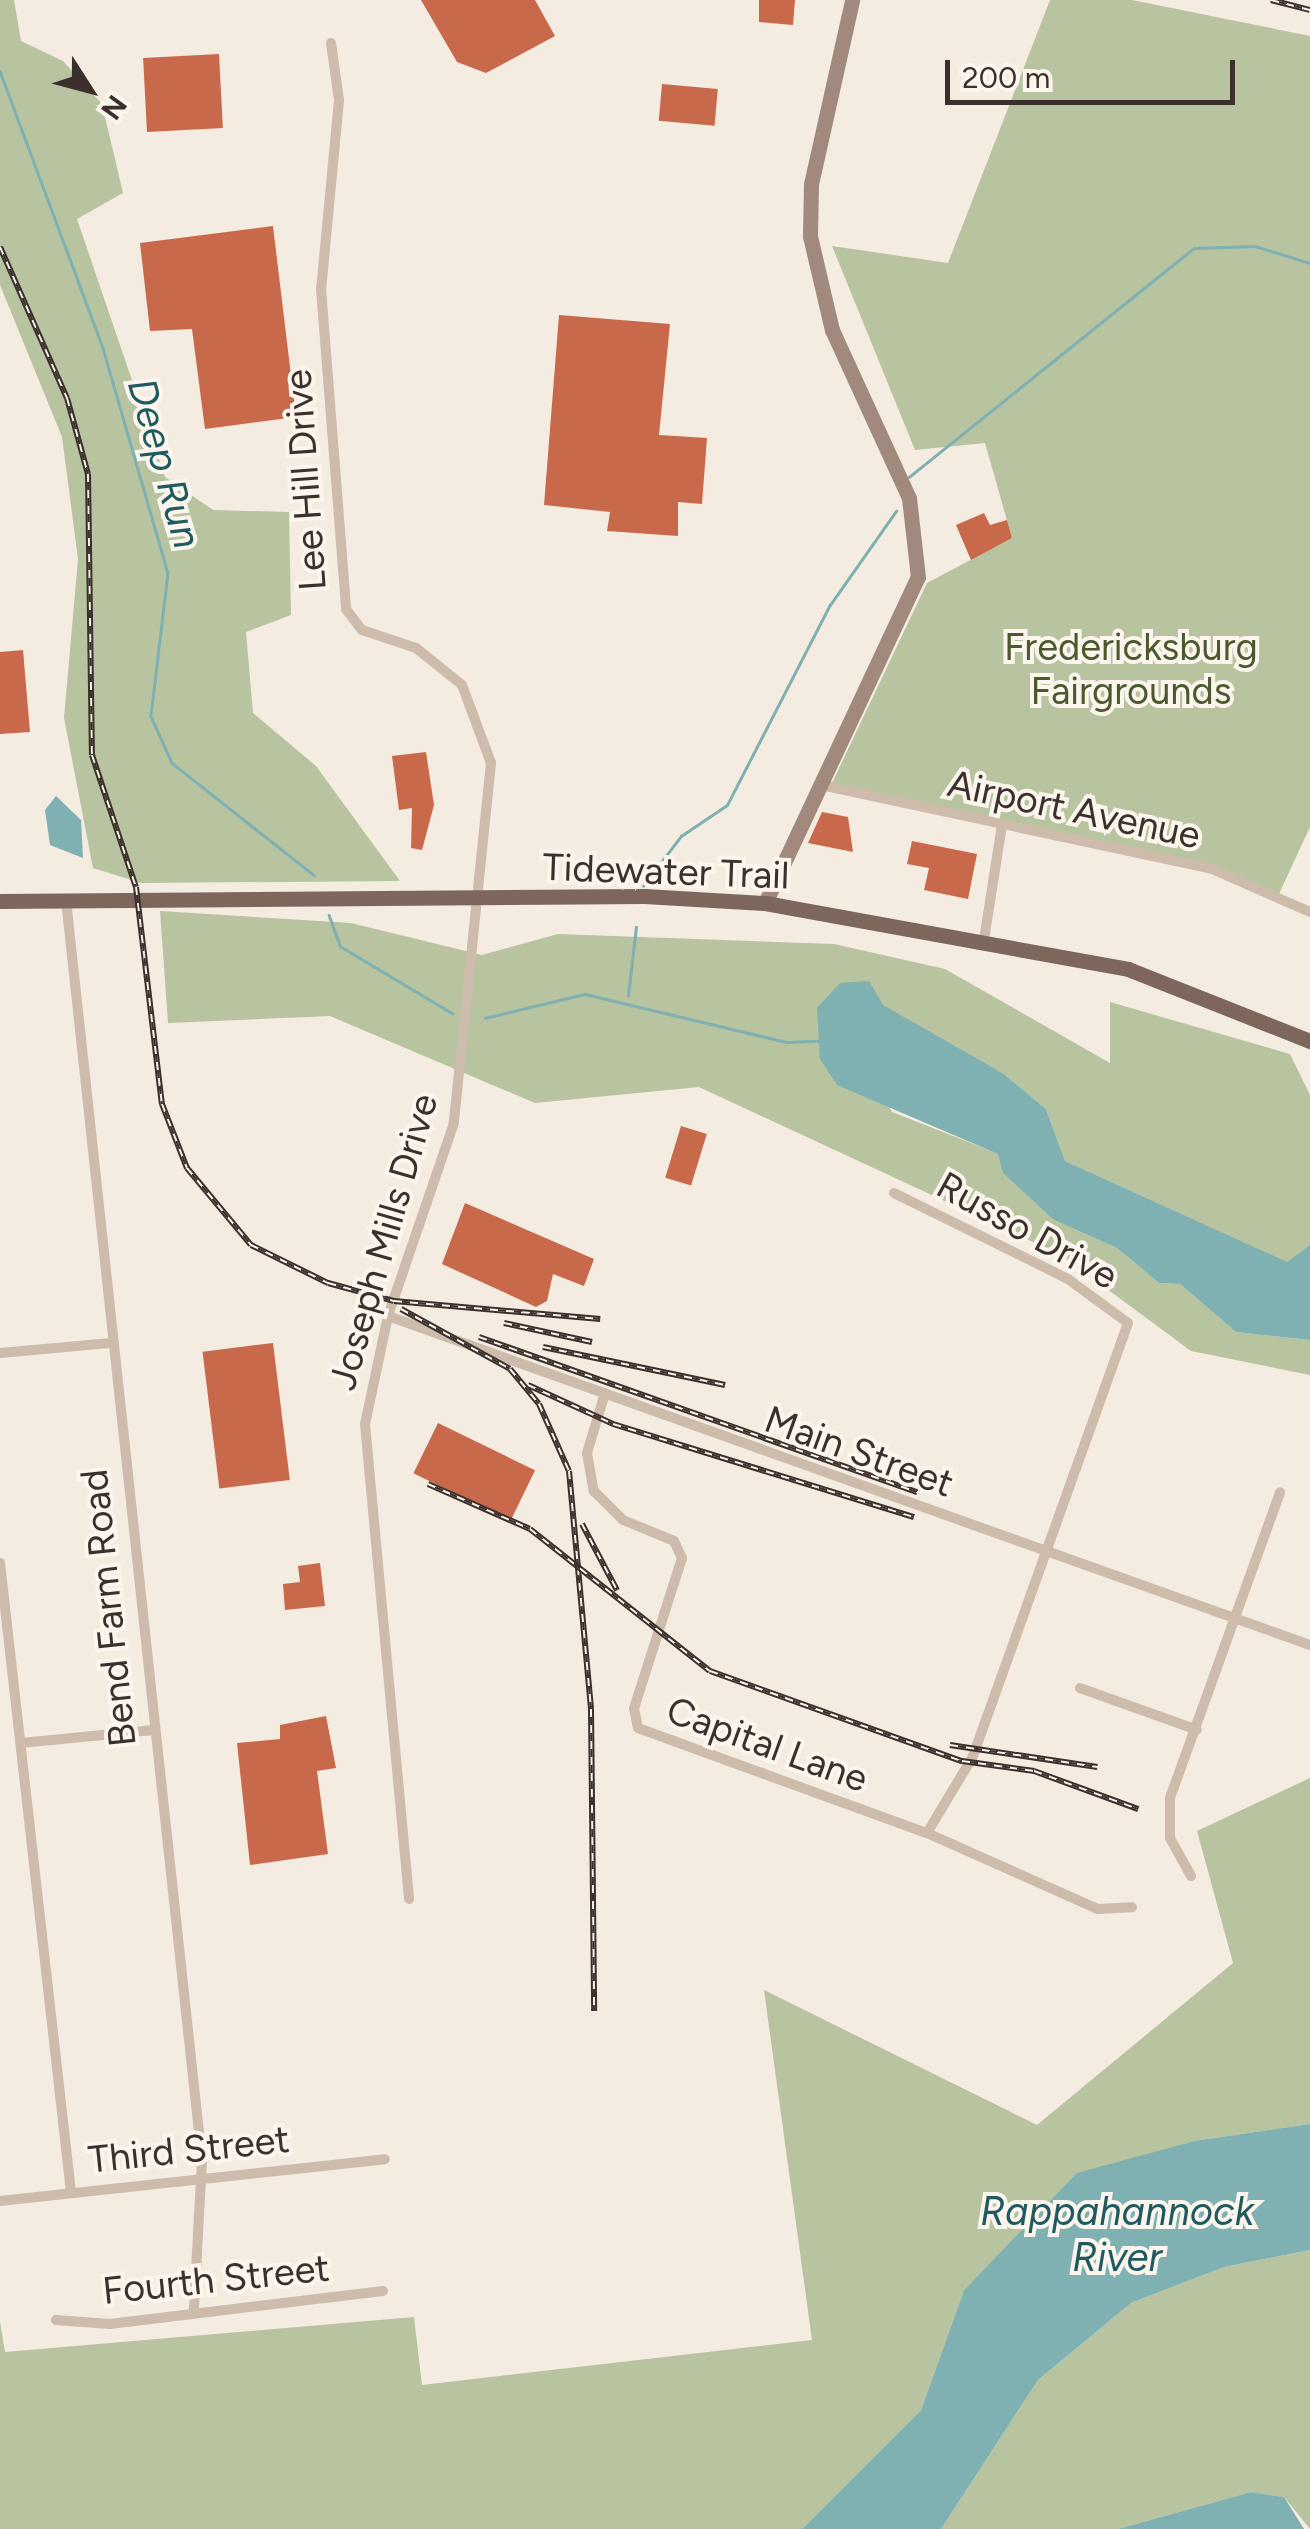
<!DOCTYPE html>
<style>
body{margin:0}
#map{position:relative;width:1310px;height:2529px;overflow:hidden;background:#f4ebe1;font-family:Figtree,sans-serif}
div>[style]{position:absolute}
.green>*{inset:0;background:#b8c4a0}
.water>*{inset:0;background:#7fb0b2}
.stream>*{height:2.5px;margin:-1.25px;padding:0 1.25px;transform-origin:1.25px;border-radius:1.25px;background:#7fb0b2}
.building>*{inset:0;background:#c8694b;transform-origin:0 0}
.street>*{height:10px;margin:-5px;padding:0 5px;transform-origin:5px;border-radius:5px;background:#cdbbac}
.secondary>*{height:15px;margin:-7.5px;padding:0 7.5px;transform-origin:7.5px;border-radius:7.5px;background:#a18a7d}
.primary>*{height:15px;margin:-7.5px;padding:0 7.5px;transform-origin:7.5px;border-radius:7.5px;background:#7d675c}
.rail>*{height:6px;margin-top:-3px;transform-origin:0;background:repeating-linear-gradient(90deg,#fbf5ee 0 8px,#3b302b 0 16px);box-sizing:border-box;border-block:2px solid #3b302b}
span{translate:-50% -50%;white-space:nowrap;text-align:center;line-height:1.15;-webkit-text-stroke:8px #fbf5ee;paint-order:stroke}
.street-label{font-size:38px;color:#3b302b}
.park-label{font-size:38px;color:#4a5a2e}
.water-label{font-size:40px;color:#1f5a5e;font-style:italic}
.north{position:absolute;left:40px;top:40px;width:100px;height:100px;-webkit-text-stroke:8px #fbf5ee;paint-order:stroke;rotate:126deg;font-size:28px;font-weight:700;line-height:40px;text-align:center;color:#3b302b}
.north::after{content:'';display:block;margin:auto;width:35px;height:45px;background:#3b302b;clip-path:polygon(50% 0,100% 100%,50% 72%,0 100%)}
.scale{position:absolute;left:945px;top:60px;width:290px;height:45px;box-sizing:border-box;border:5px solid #3b302b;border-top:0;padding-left:12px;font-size:30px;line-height:35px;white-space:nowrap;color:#3b302b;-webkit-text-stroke:8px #fbf5ee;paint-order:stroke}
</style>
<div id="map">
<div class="green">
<i style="clip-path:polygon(0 0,14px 0,21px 41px,63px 61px,102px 104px,123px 193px,77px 219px,165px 477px,213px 510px,289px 512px,291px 615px,246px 632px,253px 713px,316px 766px,400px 881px,141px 883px,93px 868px,64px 718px,78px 559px,62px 437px,0 285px)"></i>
<i style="clip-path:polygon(1050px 0,1132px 0,1310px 36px,1310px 827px,1278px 896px,1238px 878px,832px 783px,927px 583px,1012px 538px,985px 443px,915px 450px,832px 246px,948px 263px)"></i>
<i style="clip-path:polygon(160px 911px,351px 923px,482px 955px,558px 934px,834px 944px,945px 969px,1110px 1063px,1110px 1002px,1290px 1054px,1310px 1095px,1310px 1245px,1287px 1263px,1065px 1161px,1046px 1109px,1004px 1074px,840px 983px,830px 998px,892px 1112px,999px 1154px,1054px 1220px,1117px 1248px,1159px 1283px,1180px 1284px,1236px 1332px,1310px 1340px,1310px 1375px,1191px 1351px,1061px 1255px,699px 1087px,535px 1103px,330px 1016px,168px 1023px)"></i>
<i style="clip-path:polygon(1310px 1778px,1310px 2124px,1194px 2141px,1077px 2174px,964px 2290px,921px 2410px,802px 2529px,0 2529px,0 2322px,5px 2352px,414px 2317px,422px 2385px,812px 2340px,764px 1990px,1037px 2125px,1233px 1963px,1197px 1831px)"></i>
<i style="clip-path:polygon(1310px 2250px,1310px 2529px,1284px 2497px,1251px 2492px,1118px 2529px,941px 2529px,1038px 2380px,1131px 2303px,1224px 2267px)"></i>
</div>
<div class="water">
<i style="clip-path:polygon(56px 796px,81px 820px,83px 858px,50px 845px,45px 810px)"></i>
<i style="clip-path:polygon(869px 981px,883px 1005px,1004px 1074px,1046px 1109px,1065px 1161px,1287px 1262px,1310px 1245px,1310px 1340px,1236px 1332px,1180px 1284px,1159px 1283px,1117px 1248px,1054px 1220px,1003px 1173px,998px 1154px,837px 1085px,820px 1059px,817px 1008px,840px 983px)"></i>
<i style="clip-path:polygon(1310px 2124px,1310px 2250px,1224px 2267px,1131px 2303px,1038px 2380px,941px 2529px,802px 2529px,921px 2410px,964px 2290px,1077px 2173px,1194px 2141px)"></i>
<i style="clip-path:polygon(1251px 2492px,1284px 2497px,1304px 2529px,1118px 2529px)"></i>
</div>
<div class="stream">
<i style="left:0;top:71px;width:296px;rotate:69.6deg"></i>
<i style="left:103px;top:348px;width:234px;rotate:73.9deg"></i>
<i style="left:168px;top:573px;width:144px;rotate:96.8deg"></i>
<i style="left:151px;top:716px;width:51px;rotate:65.9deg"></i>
<i style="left:172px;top:763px;width:181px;rotate:38.3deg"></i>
<i style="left:909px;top:477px;width:366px;rotate:-38.8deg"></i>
<i style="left:1194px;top:248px;width:61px;rotate:-1.9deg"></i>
<i style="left:1255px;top:246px;width:58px;rotate:17.2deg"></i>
<i style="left:643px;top:886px;width:63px;rotate:-52.8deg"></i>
<i style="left:681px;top:836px;width:55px;rotate:-34deg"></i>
<i style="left:727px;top:805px;width:225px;rotate:-62.8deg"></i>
<i style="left:830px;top:605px;width:115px;rotate:-54.9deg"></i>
<i style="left:329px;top:915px;width:33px;rotate:70deg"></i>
<i style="left:340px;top:946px;width:131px;rotate:30.9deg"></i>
<i style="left:628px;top:996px;width:69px;rotate:-83.4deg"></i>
<i style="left:485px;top:1018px;width:103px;rotate:-13.5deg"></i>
<i style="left:585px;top:994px;width:207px;rotate:13.4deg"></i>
<i style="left:786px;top:1042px;width:32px;rotate:-2deg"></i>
</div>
<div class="building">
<i style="clip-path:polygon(421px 0,535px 0,555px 36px,486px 73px,457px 62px)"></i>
<i style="clip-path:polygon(759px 0,795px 0,793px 25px,759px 22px)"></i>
<i style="left:219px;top:54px;width:74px;height:76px;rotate:87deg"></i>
<i style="left:662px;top:84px;width:56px;height:37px;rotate:5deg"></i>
<i style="clip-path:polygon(273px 226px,296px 417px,205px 429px,192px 329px,150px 331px,140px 243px)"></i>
<i style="clip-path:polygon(559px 315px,670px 324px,659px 435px,707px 438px,702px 504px,678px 502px,678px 536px,607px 531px,610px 512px,544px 505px)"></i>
<i style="clip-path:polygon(984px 513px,990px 525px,1007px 520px,1012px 538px,971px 560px,956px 525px)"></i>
<i style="clip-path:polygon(23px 650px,30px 732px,0 734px,0 652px)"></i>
<i style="clip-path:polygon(426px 752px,434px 805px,422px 850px,411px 848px,412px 808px,399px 810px,392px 756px)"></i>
<i style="clip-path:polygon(822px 812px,848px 817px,853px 852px,808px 843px)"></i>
<i style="clip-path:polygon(912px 841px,977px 854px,968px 899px,924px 890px,929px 868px,907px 864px)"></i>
<i style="left:681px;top:1126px;width:27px;height:54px;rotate:17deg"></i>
<i style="clip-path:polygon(465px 1203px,594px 1259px,584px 1286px,553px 1274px,547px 1301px,536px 1307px,442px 1264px)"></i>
<i style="left:273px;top:1343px;width:138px;height:71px;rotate:83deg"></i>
<i style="left:438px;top:1423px;width:108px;height:56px;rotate:26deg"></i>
<i style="clip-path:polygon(320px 1563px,325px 1606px,285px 1610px,283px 1584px,300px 1582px,298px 1566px)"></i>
<i style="clip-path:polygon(326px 1716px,336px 1768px,317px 1771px,328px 1854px,250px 1865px,237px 1743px,280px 1739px,280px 1725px)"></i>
</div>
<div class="street">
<i style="left:331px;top:43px;width:58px;rotate:82deg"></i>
<i style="left:339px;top:100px;width:190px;rotate:95.4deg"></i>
<i style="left:321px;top:289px;width:321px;rotate:85.5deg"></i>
<i style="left:346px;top:609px;width:26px;rotate:53deg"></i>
<i style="left:362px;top:630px;width:57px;rotate:18.4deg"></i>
<i style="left:416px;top:648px;width:59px;rotate:38.8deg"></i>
<i style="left:462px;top:685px;width:83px;rotate:69.6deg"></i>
<i style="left:491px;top:763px;width:362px;rotate:95.9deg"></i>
<i style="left:454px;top:1123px;width:204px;rotate:108.9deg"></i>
<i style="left:388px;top:1316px;width:110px;rotate:102deg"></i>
<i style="left:365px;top:1424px;width:477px;rotate:84.7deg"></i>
<i style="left:821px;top:785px;width:400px;rotate:12.1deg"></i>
<i style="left:1212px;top:869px;width:107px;rotate:23.7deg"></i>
<i style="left:66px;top:900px;width:1267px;rotate:83.84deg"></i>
<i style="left:202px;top:2160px;width:150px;rotate:93.1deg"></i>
<i style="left:984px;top:940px;width:116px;rotate:-81.1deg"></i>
<i style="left:894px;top:1193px;width:194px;rotate:26.3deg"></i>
<i style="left:1068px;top:1279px;width:74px;rotate:36.3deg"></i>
<i style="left:1128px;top:1323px;width:462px;rotate:109.7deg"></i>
<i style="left:972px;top:1758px;width:87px;rotate:121deg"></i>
<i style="left:388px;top:1316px;width:979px;rotate:19.64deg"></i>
<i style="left:0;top:1353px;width:109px;rotate:-5.2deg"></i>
<i style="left:605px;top:1393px;width:63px;rotate:106.7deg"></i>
<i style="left:587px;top:1453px;width:39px;rotate:80deg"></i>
<i style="left:594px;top:1491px;width:41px;rotate:45deg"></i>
<i style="left:623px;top:1520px;width:55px;rotate:22.4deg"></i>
<i style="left:674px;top:1541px;width:19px;rotate:65deg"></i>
<i style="left:682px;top:1558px;width:157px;rotate:107.7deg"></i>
<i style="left:634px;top:1708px;width:20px;rotate:79deg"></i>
<i style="left:638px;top:1728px;width:307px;rotate:20deg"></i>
<i style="left:927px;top:1833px;width:187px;rotate:24deg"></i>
<i style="left:1098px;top:1909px;width:34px;rotate:-3deg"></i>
<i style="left:0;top:1563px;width:633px;rotate:83.56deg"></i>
<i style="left:1080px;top:1688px;width:124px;rotate:19.7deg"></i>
<i style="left:21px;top:1743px;width:133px;rotate:-5.6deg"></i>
<i style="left:1191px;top:1876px;width:43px;rotate:-118.9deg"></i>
<i style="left:1170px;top:1838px;width:40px;rotate:-90deg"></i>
<i style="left:1170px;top:1798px;width:325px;rotate:-70.2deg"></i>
<i style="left:0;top:2201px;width:387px;rotate:-6.2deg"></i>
<i style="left:56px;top:2320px;width:54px;rotate:4.2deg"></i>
<i style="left:110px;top:2324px;width:275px;rotate:-6.9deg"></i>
</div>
<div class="secondary">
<i style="left:765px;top:903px;width:360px;rotate:-64.9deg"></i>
<i style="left:918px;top:577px;width:80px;rotate:-96.5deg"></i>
<i style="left:909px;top:498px;width:185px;rotate:-114.6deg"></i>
<i style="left:832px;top:330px;width:97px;rotate:-103.2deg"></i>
<i style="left:810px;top:236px;width:52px;rotate:-88.9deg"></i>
<i style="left:811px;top:184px;width:189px;rotate:-77.4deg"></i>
</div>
<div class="primary">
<i style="left:0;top:901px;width:644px;rotate:-0.44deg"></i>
<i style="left:644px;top:896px;width:121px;rotate:3.3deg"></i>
<i style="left:765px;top:903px;width:369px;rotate:10.3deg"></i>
<i style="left:1128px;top:969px;width:196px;rotate:21.6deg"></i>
</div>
<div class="rail">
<i style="left:1271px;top:0;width:40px;rotate:14.4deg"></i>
<i style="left:0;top:247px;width:165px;rotate:66.1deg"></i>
<i style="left:67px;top:398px;width:79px;rotate:74.6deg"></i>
<i style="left:88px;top:474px;width:281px;rotate:89.2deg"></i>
<i style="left:92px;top:755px;width:139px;rotate:71.6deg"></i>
<i style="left:136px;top:887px;width:219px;rotate:83.2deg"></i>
<i style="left:162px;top:1104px;width:69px;rotate:68.7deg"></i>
<i style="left:187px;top:1168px;width:100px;rotate:50.3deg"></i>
<i style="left:251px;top:1245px;width:86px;rotate:26.3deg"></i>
<i style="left:328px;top:1283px;width:68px;rotate:15.3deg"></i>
<i style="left:394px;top:1301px;width:207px;rotate:5deg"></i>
<i style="left:401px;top:1309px;width:124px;rotate:28.8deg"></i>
<i style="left:510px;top:1369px;width:45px;rotate:50.4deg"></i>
<i style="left:539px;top:1404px;width:73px;rotate:65.9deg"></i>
<i style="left:569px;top:1471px;width:239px;rotate:84.7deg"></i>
<i style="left:591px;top:1709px;width:302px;rotate:89.4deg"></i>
<i style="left:504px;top:1323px;width:90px;rotate:12.2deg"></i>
<i style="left:479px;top:1337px;width:465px;rotate:19.5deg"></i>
<i style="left:543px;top:1347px;width:186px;rotate:11.8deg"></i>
<i style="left:528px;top:1385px;width:94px;rotate:24.6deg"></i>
<i style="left:613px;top:1424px;width:315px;rotate:17.2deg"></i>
<i style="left:428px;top:1484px;width:111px;rotate:23.8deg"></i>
<i style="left:530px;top:1529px;width:229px;rotate:38.3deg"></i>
<i style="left:710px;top:1671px;width:268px;rotate:19.7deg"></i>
<i style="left:962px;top:1761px;width:73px;rotate:7.9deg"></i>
<i style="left:1034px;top:1771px;width:111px;rotate:20.1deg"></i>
<i style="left:582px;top:1524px;width:75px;rotate:62.1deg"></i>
<i style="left:950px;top:1745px;width:149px;rotate:8.5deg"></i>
</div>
<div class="street-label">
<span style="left:306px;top:480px;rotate:-94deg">Lee Hill Drive</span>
<span style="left:1074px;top:810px;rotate:12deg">Airport Avenue</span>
<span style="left:666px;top:872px;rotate:2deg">Tidewater Trail</span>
<span style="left:1027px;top:1231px;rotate:29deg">Russo Drive</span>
<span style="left:384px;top:1242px;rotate:-74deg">Joseph Mills Drive</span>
<span style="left:859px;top:1452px;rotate:20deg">Main Street</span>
<span style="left:109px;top:1608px;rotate:-96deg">Bend Farm Road</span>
<span style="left:767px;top:1745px;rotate:20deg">Capital Lane</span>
<span style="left:189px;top:2150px;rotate:-6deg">Third Street</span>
<span style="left:216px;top:2280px;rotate:-6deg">Fourth Street</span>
</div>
<div class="park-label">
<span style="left:1131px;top:670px">Fredericksburg<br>Fairgrounds</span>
</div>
<div class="water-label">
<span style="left:165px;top:463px;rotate:74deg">Deep Run</span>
<span style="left:1117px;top:2234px">Rappahannock<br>River</span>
</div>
<div class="north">N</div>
<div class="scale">200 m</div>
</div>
